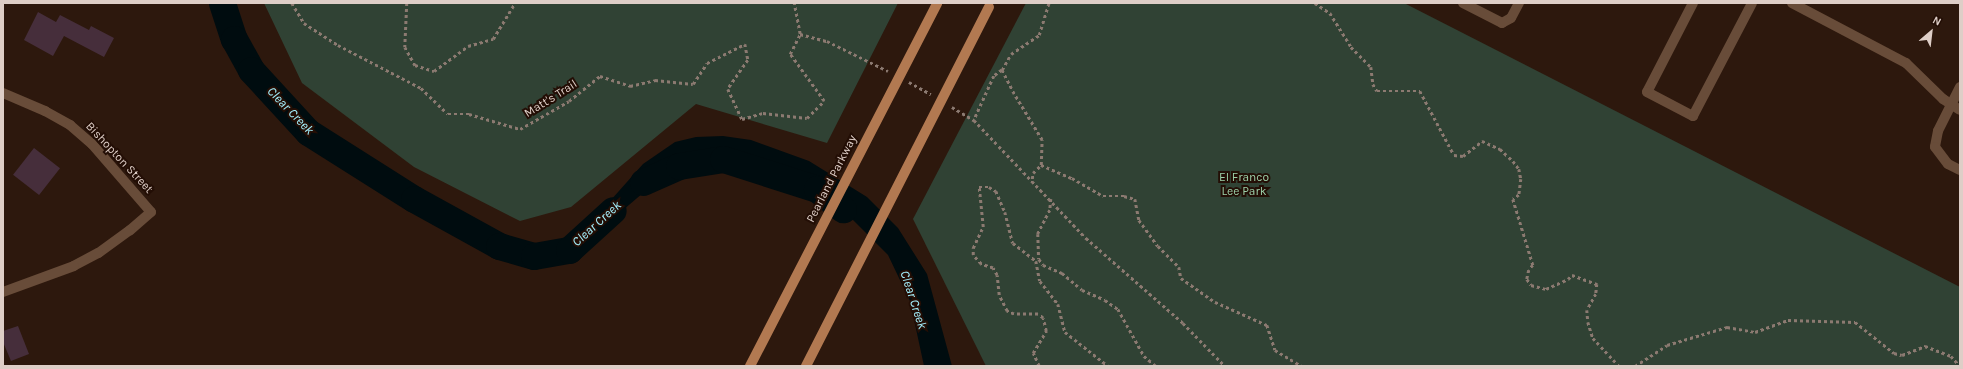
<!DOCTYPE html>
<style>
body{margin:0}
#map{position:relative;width:1963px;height:369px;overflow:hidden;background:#2d180d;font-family:Karla,sans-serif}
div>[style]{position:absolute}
.green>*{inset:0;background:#304234}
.water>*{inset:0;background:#000c0f}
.river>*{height:27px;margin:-13.5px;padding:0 13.5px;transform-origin:13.5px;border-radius:13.5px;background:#000c0f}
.building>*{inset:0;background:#462e3b;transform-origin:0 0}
.path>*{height:2.5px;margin-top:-1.25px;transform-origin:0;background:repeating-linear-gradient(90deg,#8c7a71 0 3px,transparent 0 6px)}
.minor>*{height:10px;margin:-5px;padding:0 5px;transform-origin:5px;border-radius:5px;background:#684c39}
.major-bridge>*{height:10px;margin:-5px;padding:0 5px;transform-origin:5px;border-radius:5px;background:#b27951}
span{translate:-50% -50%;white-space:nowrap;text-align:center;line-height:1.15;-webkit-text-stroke:4px #230e05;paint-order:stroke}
.street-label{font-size:12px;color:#decec7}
.park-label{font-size:12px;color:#9dd1aa}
.water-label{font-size:13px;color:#a4f0fd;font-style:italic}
.frame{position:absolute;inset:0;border:4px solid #decec7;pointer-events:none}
.north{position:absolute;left:1911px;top:12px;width:40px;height:40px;-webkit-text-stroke:3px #230e05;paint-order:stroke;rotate:28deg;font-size:11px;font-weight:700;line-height:16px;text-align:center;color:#decec7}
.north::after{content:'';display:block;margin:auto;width:14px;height:18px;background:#decec7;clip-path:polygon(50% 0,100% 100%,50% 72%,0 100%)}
</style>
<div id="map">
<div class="green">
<i style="clip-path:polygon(264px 3px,898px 3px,827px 143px,696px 104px,571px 207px,520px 221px,414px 167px,302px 83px)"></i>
<i style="clip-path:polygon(1026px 3px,1404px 3px,1960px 287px,1960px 366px,986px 366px,913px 219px)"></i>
</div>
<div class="water">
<i style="clip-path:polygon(723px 136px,751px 140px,809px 161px,867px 197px,898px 228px,927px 274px,952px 366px,924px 366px,910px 301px,888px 255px,849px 216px,806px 182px,780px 167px,720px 153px,690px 158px,657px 181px,588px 240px,586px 228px,643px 164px,675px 142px,696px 137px)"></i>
</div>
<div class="river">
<i style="left:222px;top:3px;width:38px;rotate:72deg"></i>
<i style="left:234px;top:39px;width:35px;rotate:61deg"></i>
<i style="left:251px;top:70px;width:84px;rotate:47.4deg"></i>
<i style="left:308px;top:132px;width:125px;rotate:32.3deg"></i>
<i style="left:414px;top:199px;width:97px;rotate:28.9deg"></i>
<i style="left:499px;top:246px;width:36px;rotate:16deg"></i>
<i style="left:534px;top:256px;width:36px;rotate:-10deg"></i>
<i style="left:569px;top:250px;width:59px;rotate:-42.3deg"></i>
<i style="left:643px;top:182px;width:39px;rotate:-24deg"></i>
<i style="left:679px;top:166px;width:45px;rotate:-9deg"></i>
<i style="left:723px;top:159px;width:99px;rotate:17.7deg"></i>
<i style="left:817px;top:189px;width:33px;rotate:38deg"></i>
</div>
<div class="building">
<i style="clip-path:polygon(38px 12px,56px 22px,60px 15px,89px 30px,91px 26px,114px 38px,104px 57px,64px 36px,53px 56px,24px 40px)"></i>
<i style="left:34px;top:148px;width:33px;height:34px;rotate:38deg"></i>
<i style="clip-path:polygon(18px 326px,29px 354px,11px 361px,3px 342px,3px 331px)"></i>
</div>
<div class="path">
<i style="left:292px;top:3px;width:23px;rotate:59deg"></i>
<i style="left:304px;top:23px;width:40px;rotate:32.9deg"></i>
<i style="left:338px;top:45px;width:93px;rotate:27.4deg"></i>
<i style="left:421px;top:88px;width:37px;rotate:44deg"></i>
<i style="left:448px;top:114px;width:21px"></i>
<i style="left:469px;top:114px;width:53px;rotate:16.4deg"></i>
<i style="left:520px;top:129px;width:56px;rotate:-29.7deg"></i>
<i style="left:569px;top:101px;width:40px;rotate:-39deg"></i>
<i style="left:600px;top:76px;width:32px;rotate:18deg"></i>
<i style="left:630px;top:86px;width:26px;rotate:-13deg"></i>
<i style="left:655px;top:80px;width:38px;rotate:6deg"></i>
<i style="left:693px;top:84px;width:25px;rotate:-56deg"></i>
<i style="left:707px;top:63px;width:42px;rotate:-26.6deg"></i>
<i style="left:745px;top:44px;width:16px;rotate:79deg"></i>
<i style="left:748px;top:60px;width:35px;rotate:125deg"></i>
<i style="left:728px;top:89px;width:33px;rotate:65deg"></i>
<i style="left:742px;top:119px;width:22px;rotate:-16deg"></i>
<i style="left:763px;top:113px;width:44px;rotate:6.5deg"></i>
<i style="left:807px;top:118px;width:24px;rotate:-45deg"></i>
<i style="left:824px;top:101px;width:58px;rotate:-125.9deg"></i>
<i style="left:790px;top:54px;width:22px;rotate:-63deg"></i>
<i style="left:800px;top:34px;width:32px;rotate:-101deg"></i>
<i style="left:407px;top:3px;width:44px;rotate:92.6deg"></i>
<i style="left:405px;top:47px;width:21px;rotate:61deg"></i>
<i style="left:415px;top:65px;width:20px;rotate:18deg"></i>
<i style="left:434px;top:71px;width:42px;rotate:-36.3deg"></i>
<i style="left:468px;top:46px;width:26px;rotate:-16deg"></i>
<i style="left:493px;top:39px;width:42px;rotate:-58.6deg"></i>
<i style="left:1315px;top:3px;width:18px;rotate:34deg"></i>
<i style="left:1330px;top:13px;width:40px;rotate:58deg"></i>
<i style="left:1351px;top:47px;width:28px;rotate:45deg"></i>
<i style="left:1371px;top:67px;width:17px;rotate:83deg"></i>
<i style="left:1373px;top:84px;width:8px;rotate:60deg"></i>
<i style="left:1377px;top:91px;width:43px"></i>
<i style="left:1420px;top:91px;width:72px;rotate:62deg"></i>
<i style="left:1454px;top:155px;width:9px;rotate:6deg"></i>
<i style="left:1463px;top:156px;width:24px;rotate:-38deg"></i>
<i style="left:1482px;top:141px;width:20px;rotate:24deg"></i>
<i style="left:1500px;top:149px;width:18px;rotate:43deg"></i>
<i style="left:1513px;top:161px;width:10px;rotate:53deg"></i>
<i style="left:1519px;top:169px;width:10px;rotate:79deg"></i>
<i style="left:1521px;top:179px;width:16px;rotate:97deg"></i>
<i style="left:1519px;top:195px;width:7px;rotate:146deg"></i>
<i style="left:1513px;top:199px;width:69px;rotate:73.1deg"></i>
<i style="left:1533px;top:265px;width:6px;rotate:129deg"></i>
<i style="left:1529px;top:270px;width:9px;rotate:103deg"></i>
<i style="left:1527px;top:279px;width:7px;rotate:56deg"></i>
<i style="left:1531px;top:285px;width:16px;rotate:15deg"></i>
<i style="left:1546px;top:289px;width:24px;rotate:-24deg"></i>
<i style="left:1568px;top:279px;width:6px;rotate:-45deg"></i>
<i style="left:1572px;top:275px;width:27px;rotate:20deg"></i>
<i style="left:1597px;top:284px;width:10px;rotate:96deg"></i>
<i style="left:1596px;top:294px;width:18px;rotate:119deg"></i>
<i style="left:1587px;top:310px;width:12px;rotate:85deg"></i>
<i style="left:1588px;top:322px;width:17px;rotate:73deg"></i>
<i style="left:1593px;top:338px;width:38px;rotate:47deg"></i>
<i style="left:800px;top:34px;width:28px;rotate:15deg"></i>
<i style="left:827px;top:41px;width:68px;rotate:26.2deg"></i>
<i style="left:1002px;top:70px;width:10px;rotate:143deg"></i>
<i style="left:994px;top:76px;width:48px;rotate:114.4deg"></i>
<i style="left:974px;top:120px;width:163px;rotate:46.5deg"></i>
<i style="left:1086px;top:238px;width:129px;rotate:41.2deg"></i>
<i style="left:1183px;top:323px;width:60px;rotate:45.7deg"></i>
<i style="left:909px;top:82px;width:25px;rotate:29deg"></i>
<i style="left:952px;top:107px;width:26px;rotate:31deg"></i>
<i style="left:1041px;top:165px;width:34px;rotate:23deg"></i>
<i style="left:1072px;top:178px;width:36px;rotate:30deg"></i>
<i style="left:1103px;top:196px;width:21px"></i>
<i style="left:1124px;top:196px;width:11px;rotate:15deg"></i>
<i style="left:1135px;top:199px;width:21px;rotate:79deg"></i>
<i style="left:1139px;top:220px;width:32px;rotate:54deg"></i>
<i style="left:1158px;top:246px;width:30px;rotate:45deg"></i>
<i style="left:1179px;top:267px;width:11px;rotate:80deg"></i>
<i style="left:1181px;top:278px;width:42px;rotate:35.2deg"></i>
<i style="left:1215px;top:302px;width:57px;rotate:23.9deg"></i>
<i style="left:1267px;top:325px;width:26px;rotate:72deg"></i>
<i style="left:1275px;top:350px;width:31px;rotate:31deg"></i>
<i style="left:1032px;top:179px;width:6px;rotate:-81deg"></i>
<i style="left:1033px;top:173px;width:11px;rotate:-45deg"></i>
<i style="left:1041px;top:165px;width:25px;rotate:-88deg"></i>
<i style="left:1042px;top:140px;width:54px;rotate:-121.3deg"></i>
<i style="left:1014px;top:94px;width:27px;rotate:-117deg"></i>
<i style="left:1002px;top:70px;width:18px;rotate:-61deg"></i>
<i style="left:1011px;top:54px;width:34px;rotate:-34deg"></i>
<i style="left:1039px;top:35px;width:34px;rotate:-73deg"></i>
<i style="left:1051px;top:199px;width:11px;rotate:95deg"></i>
<i style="left:1050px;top:210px;width:27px;rotate:117deg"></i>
<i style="left:1038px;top:234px;width:25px;rotate:88deg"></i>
<i style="left:1039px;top:259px;width:7px;rotate:56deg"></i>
<i style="left:1043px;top:265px;width:21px;rotate:23deg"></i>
<i style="left:1062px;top:273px;width:26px;rotate:40deg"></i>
<i style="left:1082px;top:290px;width:25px;rotate:23deg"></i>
<i style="left:1105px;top:300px;width:16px;rotate:35deg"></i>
<i style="left:1118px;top:309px;width:54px;rotate:61deg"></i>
<i style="left:1144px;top:356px;width:16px;rotate:40deg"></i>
<i style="left:1039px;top:366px;width:14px;rotate:-115deg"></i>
<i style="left:1033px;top:353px;width:26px;rotate:-59deg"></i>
<i style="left:1046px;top:331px;width:13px;rotate:-103deg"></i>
<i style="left:1043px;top:318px;width:6px;rotate:-141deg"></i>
<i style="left:1038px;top:314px;width:24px;rotate:180deg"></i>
<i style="left:1014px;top:314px;width:8px;rotate:-157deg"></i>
<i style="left:1007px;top:311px;width:18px;rotate:-117deg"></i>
<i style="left:999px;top:295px;width:20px;rotate:-96deg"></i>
<i style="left:997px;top:275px;width:8px;rotate:-120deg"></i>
<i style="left:993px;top:268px;width:13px;rotate:-162deg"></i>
<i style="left:981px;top:264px;width:12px;rotate:-132deg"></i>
<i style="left:973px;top:255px;width:7px;rotate:-90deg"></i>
<i style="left:973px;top:248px;width:23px;rotate:-65deg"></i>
<i style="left:983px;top:227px;width:40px;rotate:-95.7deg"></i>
<i style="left:979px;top:187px;width:10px"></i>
<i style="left:989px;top:187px;width:8px;rotate:30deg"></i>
<i style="left:996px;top:191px;width:23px;rotate:67deg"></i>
<i style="left:1005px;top:212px;width:32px;rotate:76deg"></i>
<i style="left:1013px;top:243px;width:29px;rotate:38deg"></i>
<i style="left:1036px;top:261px;width:20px;rotate:79deg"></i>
<i style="left:1040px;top:281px;width:29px;rotate:52deg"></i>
<i style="left:1058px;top:304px;width:29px;rotate:76deg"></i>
<i style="left:1065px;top:332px;width:55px;rotate:38.3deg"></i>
<i style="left:1635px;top:366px;width:38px;rotate:-33deg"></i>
<i style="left:1667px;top:345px;width:63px;rotate:-16.7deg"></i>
<i style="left:1727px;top:327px;width:28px;rotate:10deg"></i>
<i style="left:1755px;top:332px;width:35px;rotate:-20deg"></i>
<i style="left:1788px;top:320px;width:67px;rotate:1.7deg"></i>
<i style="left:1855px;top:322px;width:50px;rotate:38.5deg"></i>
<i style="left:1894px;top:353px;width:8px;rotate:14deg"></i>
<i style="left:1902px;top:355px;width:25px;rotate:-21deg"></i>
<i style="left:1925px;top:346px;width:28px;rotate:21deg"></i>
<i style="left:1951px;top:356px;width:13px;rotate:48deg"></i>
</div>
<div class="minor">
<i style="left:1463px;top:3px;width:44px;rotate:27.1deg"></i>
<i style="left:1502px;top:23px;width:10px;rotate:-29deg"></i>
<i style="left:1511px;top:18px;width:17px;rotate:-62deg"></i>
<i style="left:1693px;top:3px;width:100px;rotate:117.3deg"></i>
<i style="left:1647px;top:92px;width:52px;rotate:27.6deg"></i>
<i style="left:1693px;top:116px;width:127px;rotate:-62.4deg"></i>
<i style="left:1792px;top:3px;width:129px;rotate:27.8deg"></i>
<i style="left:1906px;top:63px;width:52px;rotate:44.2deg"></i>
<i style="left:1943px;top:99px;width:20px;rotate:33deg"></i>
<i style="left:1960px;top:87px;width:49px;rotate:116.6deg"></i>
<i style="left:1938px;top:131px;width:16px;rotate:101deg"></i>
<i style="left:1935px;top:147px;width:21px;rotate:53deg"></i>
<i style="left:1948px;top:164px;width:13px;rotate:27deg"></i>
<i style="left:3px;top:93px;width:46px;rotate:23.2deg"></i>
<i style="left:45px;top:111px;width:29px;rotate:29deg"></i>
<i style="left:70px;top:125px;width:29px;rotate:41deg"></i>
<i style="left:92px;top:144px;width:90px;rotate:49.1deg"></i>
<i style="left:151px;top:212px;width:28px;rotate:139deg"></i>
<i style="left:130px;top:230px;width:39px;rotate:144deg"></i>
<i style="left:98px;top:253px;width:27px;rotate:152deg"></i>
<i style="left:74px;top:266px;width:76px;rotate:159.9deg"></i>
</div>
<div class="major-bridge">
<i style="left:750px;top:366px;width:408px;rotate:-62.7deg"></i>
<i style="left:806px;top:366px;width:403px;rotate:-63deg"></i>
</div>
<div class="street-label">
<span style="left:551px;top:99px;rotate:-32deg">Matt's Trail</span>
<span style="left:119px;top:158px;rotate:47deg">Bishopton Street</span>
<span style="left:832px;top:179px;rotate:-63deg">Pearland Parkway</span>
</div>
<div class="park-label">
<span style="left:1244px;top:185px">El Franco<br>Lee Park</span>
</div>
<div class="water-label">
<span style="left:290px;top:111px;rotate:46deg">Clear Creek</span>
<span style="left:597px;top:224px;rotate:-42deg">Clear Creek</span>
<span style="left:913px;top:300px;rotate:72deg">Clear Creek</span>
</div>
<div class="frame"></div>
<div class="north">N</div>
</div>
